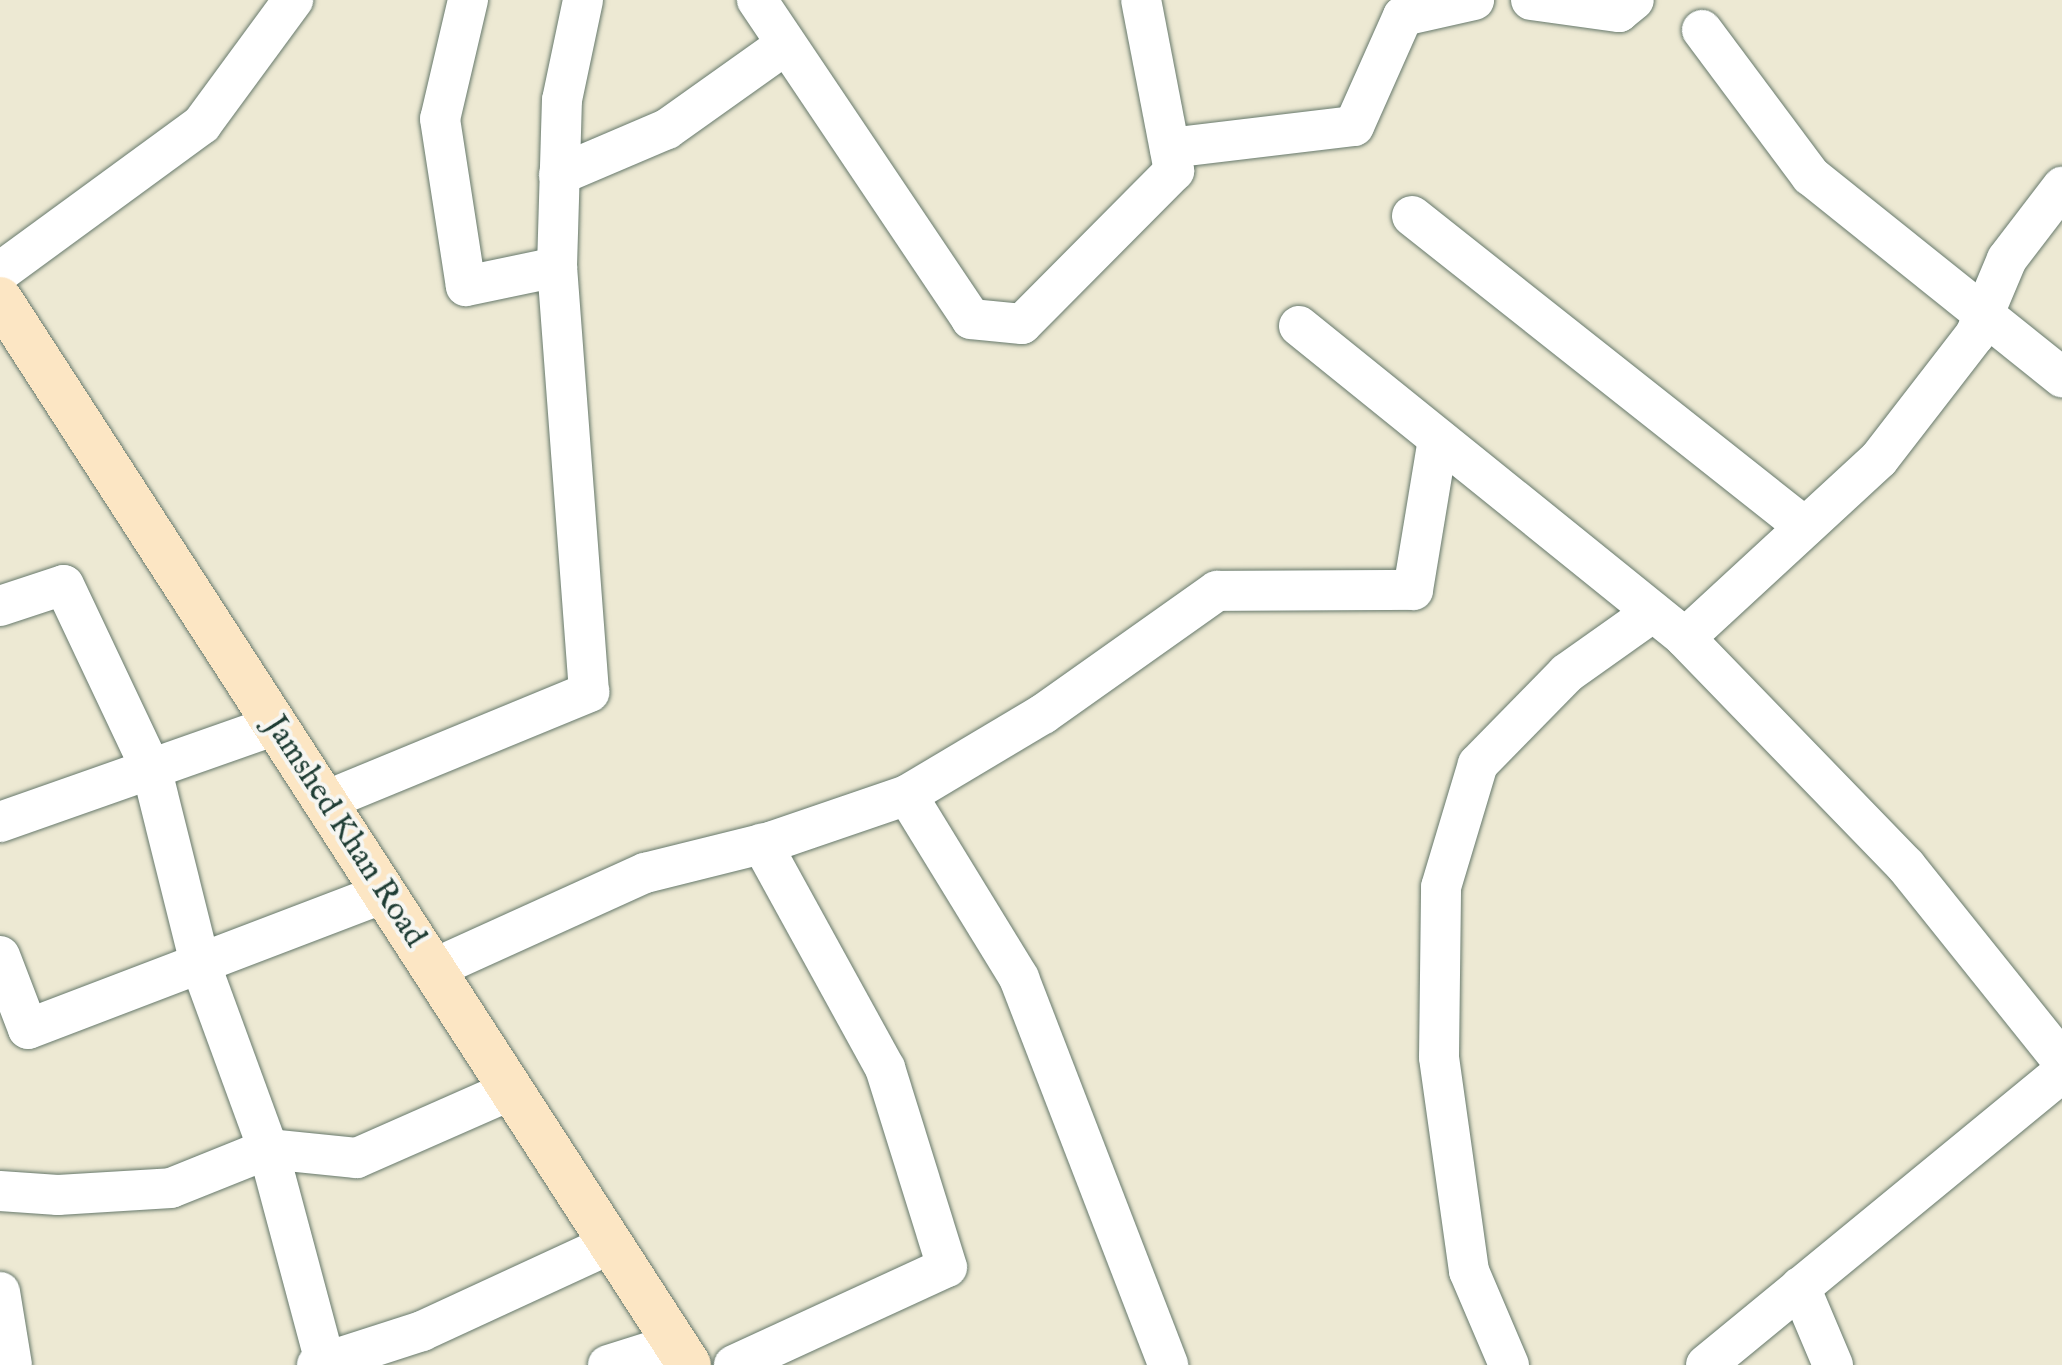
<!DOCTYPE html>
<style>
body{margin:0}
#map{position:relative;width:2062px;height:1365px;overflow:hidden;background:#ede9d3;font-family:"IM FELL English",serif}
div>[style]{position:absolute}
.roads{filter:drop-shadow(0 0 2px #67796c) drop-shadow(0 0 2px #67796c)}
.street>*{height:40px;margin:-20px;padding:0 20px;transform-origin:20px;border-radius:20px;background:#fff}
.secondary>*{height:44px;margin:-22px;padding:0 22px;transform-origin:22px;border-radius:22px;background:#fce6c4}
span{translate:-50% -50%;white-space:nowrap;text-align:center;line-height:1.15;-webkit-text-stroke:8px #f6f6f2;paint-order:stroke}
.street-label{font-size:32px;color:#1f3d34}
</style>
<div id="map">
<div class="roads">
<div class="street">
<i style="left:468px;top:0;width:122px;rotate:103.2deg"></i>
<i style="left:440px;top:119px;width:169px;rotate:81.2deg"></i>
<i style="left:466px;top:286px;width:93px;rotate:-11.8deg"></i>
<i style="left:757px;top:0;width:384px;rotate:56.1deg"></i>
<i style="left:971px;top:319px;width:51px;rotate:5.6deg"></i>
<i style="left:1022px;top:324px;width:216px;rotate:-45.2deg"></i>
<i style="left:1174px;top:171px;width:174px;rotate:-100.9deg"></i>
<i style="left:1531px;top:0;width:89px;rotate:7.8deg"></i>
<i style="left:1619px;top:12px;width:19px;rotate:-39deg"></i>
<i style="left:1702px;top:30px;width:182px;rotate:53.3deg"></i>
<i style="left:1811px;top:176px;width:322px;rotate:38.7deg"></i>
<i style="left:1170px;top:148px;width:185px;rotate:-6.8deg"></i>
<i style="left:1354px;top:126px;width:120px;rotate:-66deg"></i>
<i style="left:1403px;top:16px;width:73px;rotate:-12.7deg"></i>
<i style="left:559px;top:175px;width:117px;rotate:-23.1deg"></i>
<i style="left:667px;top:129px;width:145px;rotate:-35.4deg"></i>
<i style="left:1412px;top:216px;width:501px;rotate:38.36deg"></i>
<i style="left:0;top:272px;width:250px;rotate:-36.2deg"></i>
<i style="left:202px;top:124px;width:154px;rotate:-53.7deg"></i>
<i style="left:1299px;top:326px;width:496px;rotate:38.9deg"></i>
<i style="left:1685px;top:638px;width:318px;rotate:45.9deg"></i>
<i style="left:1906px;top:866px;width:250px;rotate:51.3deg"></i>
<i style="left:0;top:606px;width:67px;rotate:-18.2deg"></i>
<i style="left:64px;top:585px;width:206px;rotate:64.7deg"></i>
<i style="left:152px;top:771px;width:198px;rotate:76deg"></i>
<i style="left:200px;top:963px;width:198px;rotate:69.9deg"></i>
<i style="left:268px;top:1149px;width:220px;rotate:75deg"></i>
<i style="left:1685px;top:638px;width:264px;rotate:-42.7deg"></i>
<i style="left:1879px;top:459px;width:157px;rotate:-52.3deg"></i>
<i style="left:1975px;top:335px;width:82px;rotate:-67.2deg"></i>
<i style="left:2007px;top:259px;width:91px;rotate:-52.6deg"></i>
<i style="left:907px;top:795px;width:215px;rotate:58.5deg"></i>
<i style="left:1019px;top:978px;width:415px;rotate:68.9deg"></i>
<i style="left:325px;top:801px;width:286px;rotate:-22.4deg"></i>
<i style="left:589px;top:692px;width:426px;rotate:-94.3deg"></i>
<i style="left:557px;top:267px;width:167px;rotate:-88.3deg"></i>
<i style="left:562px;top:100px;width:102px;rotate:-78.1deg"></i>
<i style="left:0;top:822px;width:293px;rotate:-19.4deg"></i>
<i style="left:0;top:956px;width:78px;rotate:69deg"></i>
<i style="left:28px;top:1029px;width:381px;rotate:-20.9deg"></i>
<i style="left:433px;top:969px;width:233px;rotate:-24.4deg"></i>
<i style="left:645px;top:873px;width:132px;rotate:-14deg"></i>
<i style="left:773px;top:841px;width:142px;rotate:-18.9deg"></i>
<i style="left:907px;top:795px;width:158px;rotate:-30.8deg"></i>
<i style="left:1043px;top:714px;width:213px;rotate:-35.3deg"></i>
<i style="left:1217px;top:591px;width:196px;rotate:-0.3deg"></i>
<i style="left:1413px;top:590px;width:153px;rotate:-80.6deg"></i>
<i style="left:0;top:1191px;width:58px;rotate:3.9deg"></i>
<i style="left:58px;top:1195px;width:113px;rotate:-3.5deg"></i>
<i style="left:171px;top:1188px;width:105px;rotate:-21.9deg"></i>
<i style="left:268px;top:1149px;width:89px;rotate:5.8deg"></i>
<i style="left:357px;top:1158px;width:168px;rotate:-23.8deg"></i>
<i style="left:1800px;top:1287px;width:85px;rotate:67.1deg"></i>
<i style="left:0;top:1292px;width:74px;rotate:80.7deg"></i>
<i style="left:317px;top:1365px;width:110px;rotate:-17.9deg"></i>
<i style="left:422px;top:1331px;width:207px;rotate:-24.8deg"></i>
<i style="left:608px;top:1365px;width:70px;rotate:-17.4deg"></i>
<i style="left:734px;top:1365px;width:234px;rotate:-24.7deg"></i>
<i style="left:947px;top:1267px;width:208px;rotate:-107.3deg"></i>
<i style="left:885px;top:1068px;width:256px;rotate:-118.8deg"></i>
<i style="left:1509px;top:1365px;width:102px;rotate:-113.1deg"></i>
<i style="left:1469px;top:1271px;width:216px;rotate:-98deg"></i>
<i style="left:1439px;top:1057px;width:170px;rotate:-89.3deg"></i>
<i style="left:1441px;top:887px;width:128px;rotate:-73.3deg"></i>
<i style="left:1478px;top:764px;width:127px;rotate:-45.6deg"></i>
<i style="left:1567px;top:673px;width:105px;rotate:-35.3deg"></i>
<i style="left:1706px;top:1365px;width:460px;rotate:-39.4deg"></i>
</div>
<div class="secondary">
<i style="left:0;top:299px;width:1269px;rotate:57.12deg"></i>
</div>
</div>
<div class="street-label">
<span style="left:344px;top:832px;rotate:57deg">Jamshed Khan Road</span>
</div>
</div>
